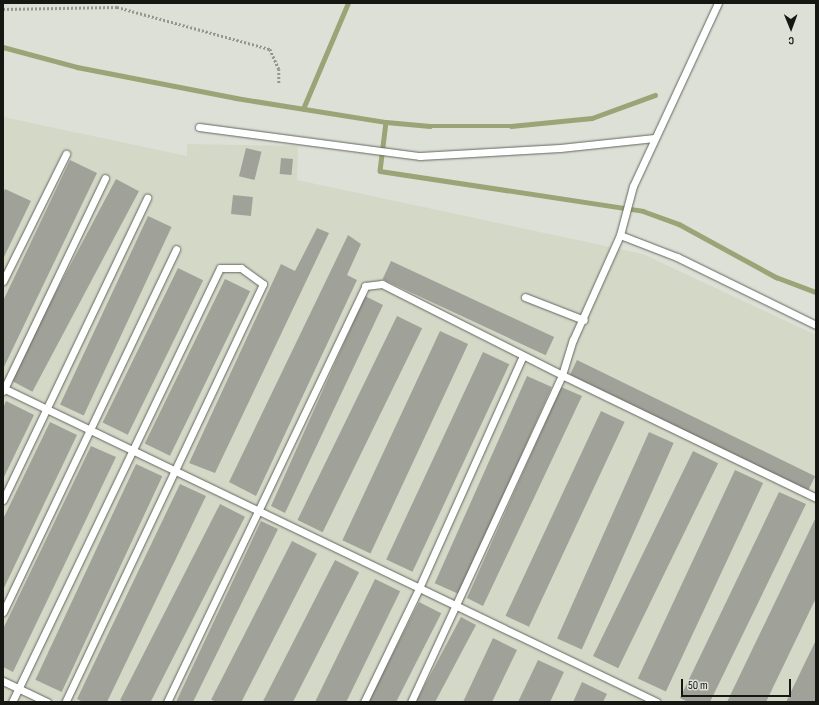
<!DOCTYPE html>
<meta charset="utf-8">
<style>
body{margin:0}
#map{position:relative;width:819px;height:705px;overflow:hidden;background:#dde0d7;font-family:"Sofia Sans Condensed",sans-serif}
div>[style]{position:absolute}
.built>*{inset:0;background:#d3d8c7}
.stream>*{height:4.5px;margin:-2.25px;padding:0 2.25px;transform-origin:2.25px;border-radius:2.25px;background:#99a576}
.building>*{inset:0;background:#a0a299;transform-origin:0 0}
.path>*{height:2.5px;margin-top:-1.25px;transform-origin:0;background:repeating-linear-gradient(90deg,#94968f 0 2px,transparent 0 4px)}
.roads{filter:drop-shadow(0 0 1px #64665e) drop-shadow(0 0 1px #64665e)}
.service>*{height:7px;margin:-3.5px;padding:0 3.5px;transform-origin:3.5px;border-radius:3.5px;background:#fff}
span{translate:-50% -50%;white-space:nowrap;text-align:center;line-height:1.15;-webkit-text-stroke:4px #dde0d7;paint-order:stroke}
.frame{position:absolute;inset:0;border:4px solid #161713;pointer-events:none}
.north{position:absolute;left:771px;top:8px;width:40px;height:40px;-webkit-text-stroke:3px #dde0d7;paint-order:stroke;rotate:179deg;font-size:11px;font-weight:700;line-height:16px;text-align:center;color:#161713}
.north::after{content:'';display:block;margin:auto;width:14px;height:18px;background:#161713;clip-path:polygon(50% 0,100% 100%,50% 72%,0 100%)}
.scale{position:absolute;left:681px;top:679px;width:110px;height:18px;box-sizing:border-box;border:2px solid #161713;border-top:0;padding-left:5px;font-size:12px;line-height:14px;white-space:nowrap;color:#161713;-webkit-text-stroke:3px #dde0d7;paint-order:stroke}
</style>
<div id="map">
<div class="built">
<i style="clip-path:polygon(3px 117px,187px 156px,187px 144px,298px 146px,297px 180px,643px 254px,816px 335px,816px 702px,3px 702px)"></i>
</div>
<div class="stream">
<i style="left:3px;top:47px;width:77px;rotate:15.1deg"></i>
<i style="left:77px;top:67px;width:162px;rotate:11deg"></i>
<i style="left:236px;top:98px;width:152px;rotate:9.1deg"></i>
<i style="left:386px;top:122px;width:49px;rotate:97deg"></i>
<i style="left:380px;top:171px;width:266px;rotate:8.6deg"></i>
<i style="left:643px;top:211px;width:38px;rotate:20deg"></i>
<i style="left:679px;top:224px;width:111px;rotate:28.7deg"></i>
<i style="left:776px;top:277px;width:43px;rotate:20.6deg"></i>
<i style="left:303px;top:109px;width:115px;rotate:-67deg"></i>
<i style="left:386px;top:122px;width:44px;rotate:5.2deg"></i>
<i style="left:430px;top:126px;width:81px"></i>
<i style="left:511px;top:126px;width:81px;rotate:-5.6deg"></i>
<i style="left:592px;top:118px;width:67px;rotate:-20.1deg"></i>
</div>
<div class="building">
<i style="left:246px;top:148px;width:16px;height:29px;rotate:14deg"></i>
<i style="left:281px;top:158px;width:12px;height:16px;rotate:5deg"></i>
<i style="clip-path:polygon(70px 160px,97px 173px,3px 369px,3px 301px)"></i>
<i style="left:116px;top:179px;width:26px;height:227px;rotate:28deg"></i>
<i style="clip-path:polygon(5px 189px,31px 201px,3px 259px,3px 193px)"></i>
<i style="left:233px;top:195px;width:20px;height:19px;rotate:6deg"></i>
<i style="left:148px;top:216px;width:26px;height:208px;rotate:25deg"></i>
<i style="clip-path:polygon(317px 228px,329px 233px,215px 473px,189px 463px,281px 264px,295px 271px)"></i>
<i style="clip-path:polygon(348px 235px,361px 244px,347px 275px,357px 280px,256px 496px,229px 482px)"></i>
<i style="left:391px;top:261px;width:180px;height:20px;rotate:25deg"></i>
<i style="left:178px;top:268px;width:28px;height:172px;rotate:26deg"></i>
<i style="left:225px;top:279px;width:28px;height:183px;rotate:26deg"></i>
<i style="clip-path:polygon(365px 296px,383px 305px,285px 513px,271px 506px)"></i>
<i style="left:397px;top:316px;width:28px;height:227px;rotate:26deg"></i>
<i style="left:440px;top:331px;width:31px;height:231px;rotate:25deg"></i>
<i style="left:483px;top:352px;width:29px;height:229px;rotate:25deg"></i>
<i style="left:577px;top:360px;width:265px;height:16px;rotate:26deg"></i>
<i style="left:527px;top:376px;width:27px;height:227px;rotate:24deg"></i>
<i style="clip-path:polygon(561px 387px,582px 396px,483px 606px,467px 598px)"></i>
<i style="clip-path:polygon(6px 401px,34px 415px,3px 479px,3px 408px)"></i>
<i style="left:601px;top:411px;width:26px;height:226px;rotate:25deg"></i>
<i style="clip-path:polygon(50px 422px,77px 435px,3px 590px,3px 519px)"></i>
<i style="left:649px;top:432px;width:27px;height:226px;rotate:24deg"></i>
<i style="clip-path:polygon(91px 446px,116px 457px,13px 672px,3px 667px,3px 629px)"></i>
<i style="left:693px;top:451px;width:28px;height:228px;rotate:26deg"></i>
<i style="left:136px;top:464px;width:29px;height:238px;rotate:25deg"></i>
<i style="left:735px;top:470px;width:31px;height:230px;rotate:25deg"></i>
<i style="clip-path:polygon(180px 484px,206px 496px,107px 702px,83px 702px,77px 699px)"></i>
<i style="clip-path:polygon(779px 492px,806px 504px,710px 702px,688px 702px,680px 698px)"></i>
<i style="left:220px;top:504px;width:28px;height:220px;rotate:27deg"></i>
<i style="clip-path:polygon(816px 517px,816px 598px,766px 702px,727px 702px)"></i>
<i style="clip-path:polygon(261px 521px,278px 529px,193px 702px,176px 702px)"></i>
<i style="left:292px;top:541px;width:28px;height:178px;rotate:27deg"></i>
<i style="left:335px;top:560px;width:27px;height:158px;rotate:27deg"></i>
<i style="left:375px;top:579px;width:28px;height:136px;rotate:26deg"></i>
<i style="left:419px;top:602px;width:25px;height:111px;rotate:27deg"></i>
<i style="left:461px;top:617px;width:17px;height:94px;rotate:28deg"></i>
<i style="clip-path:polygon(493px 638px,517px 650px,492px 702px,463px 702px)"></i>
<i style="clip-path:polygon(816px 640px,816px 702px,786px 702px)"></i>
<i style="clip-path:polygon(538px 660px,564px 672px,550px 702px,518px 702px)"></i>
<i style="clip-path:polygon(582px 682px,607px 694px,603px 702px,573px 702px)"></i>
</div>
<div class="path">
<i style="left:3px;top:9px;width:114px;rotate:-1deg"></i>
<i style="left:117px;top:7px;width:159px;rotate:15.4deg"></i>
<i style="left:270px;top:49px;width:22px;rotate:66deg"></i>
<i style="left:279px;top:69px;width:15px;rotate:90deg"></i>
</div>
<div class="roads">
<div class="service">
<i style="left:718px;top:3px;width:202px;rotate:114.9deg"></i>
<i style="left:633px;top:186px;width:51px;rotate:104.9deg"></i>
<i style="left:620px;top:235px;width:61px;rotate:21.1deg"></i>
<i style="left:677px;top:257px;width:155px;rotate:26.1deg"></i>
<i style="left:199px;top:127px;width:223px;rotate:7.5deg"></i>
<i style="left:420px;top:156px;width:140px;rotate:-3.3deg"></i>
<i style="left:560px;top:148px;width:95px;rotate:-6.1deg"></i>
<i style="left:3px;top:281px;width:142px;rotate:-63.6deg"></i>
<i style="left:525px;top:297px;width:63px;rotate:21.3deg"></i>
<i style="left:3px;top:388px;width:725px;rotate:25.65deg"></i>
<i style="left:3px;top:391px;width:236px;rotate:-64.4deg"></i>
<i style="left:3px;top:500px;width:335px;rotate:-64.5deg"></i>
<i style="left:3px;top:612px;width:402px;rotate:-64.5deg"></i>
<i style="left:3px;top:681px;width:49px;rotate:25.5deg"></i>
<i style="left:12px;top:702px;width:481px;rotate:-64.4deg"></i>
<i style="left:220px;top:268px;width:21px"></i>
<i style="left:241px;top:268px;width:27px;rotate:36deg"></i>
<i style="left:263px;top:284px;width:463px;rotate:115.3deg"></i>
<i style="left:167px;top:702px;width:461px;rotate:-64.5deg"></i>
<i style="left:365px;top:286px;width:17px;rotate:-7deg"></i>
<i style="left:382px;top:284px;width:202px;rotate:26.8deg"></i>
<i style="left:562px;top:375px;width:282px;rotate:25.8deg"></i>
<i style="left:364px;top:702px;width:127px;rotate:-64.2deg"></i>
<i style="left:419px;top:588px;width:254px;rotate:-65.9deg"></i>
<i style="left:411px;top:702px;width:360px;rotate:-65.2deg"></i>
<i style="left:562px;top:375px;width:37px;rotate:-73deg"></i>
<i style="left:573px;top:340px;width:115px;rotate:-65.9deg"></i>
</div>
</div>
<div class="frame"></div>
<div class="north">С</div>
<div class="scale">50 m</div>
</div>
